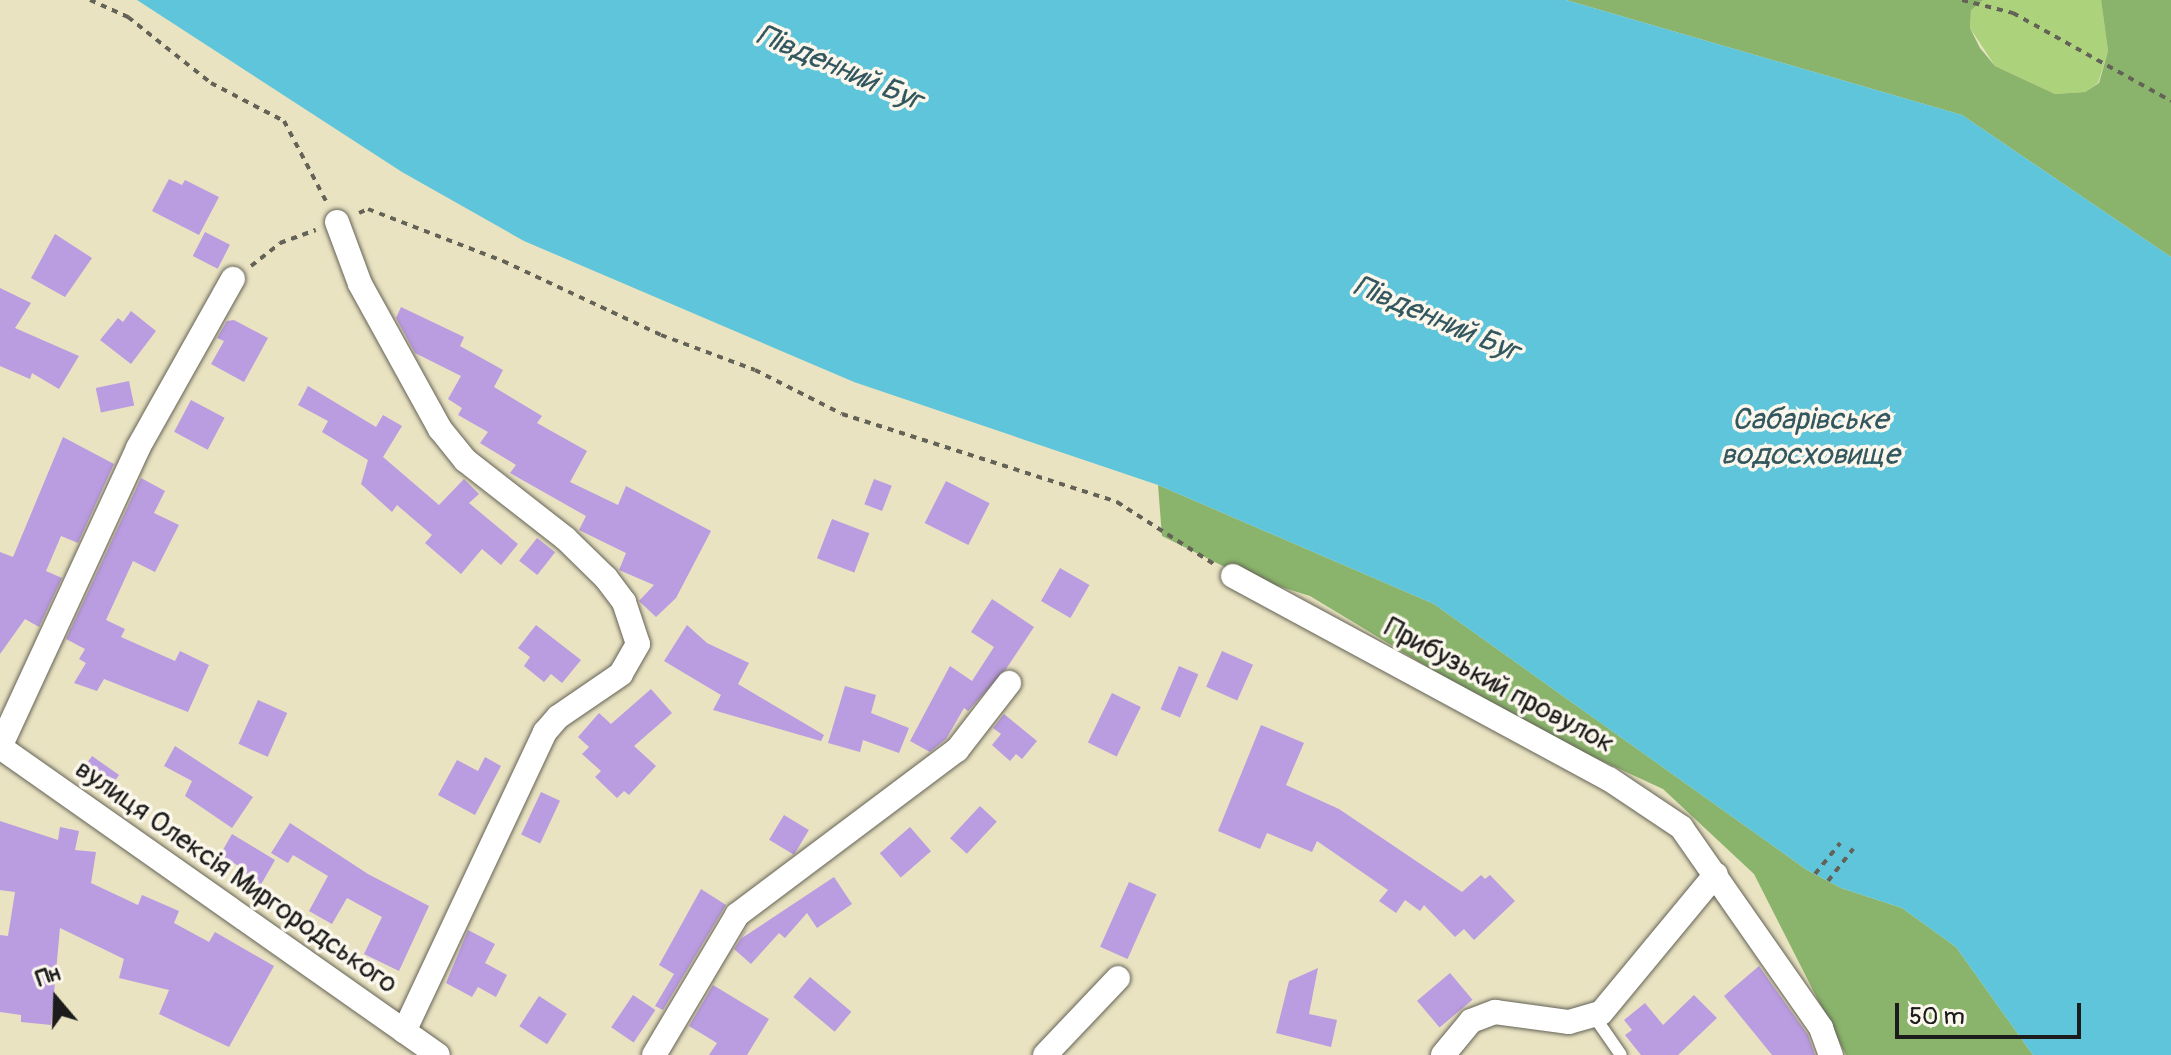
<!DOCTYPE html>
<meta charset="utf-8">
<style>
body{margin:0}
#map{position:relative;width:2171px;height:1055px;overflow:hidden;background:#e9e3c2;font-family:Pangolin,sans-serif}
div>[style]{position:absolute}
.green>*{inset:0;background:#add27c}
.forest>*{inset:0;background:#8ab46c}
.water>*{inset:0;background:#5ec5db}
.building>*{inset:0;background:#ba9ce0;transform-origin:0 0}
.path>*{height:4px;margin-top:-2px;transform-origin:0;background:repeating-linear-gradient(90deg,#646256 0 6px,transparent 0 12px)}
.roads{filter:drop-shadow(0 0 2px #646256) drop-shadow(0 0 2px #646256)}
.lane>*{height:12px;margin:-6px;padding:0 6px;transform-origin:6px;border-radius:6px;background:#fff}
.street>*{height:24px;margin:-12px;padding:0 12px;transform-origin:12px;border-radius:12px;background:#fff}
span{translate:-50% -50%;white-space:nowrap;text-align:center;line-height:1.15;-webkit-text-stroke:7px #fbf7ec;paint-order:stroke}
.street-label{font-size:28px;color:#1c1c1c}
.water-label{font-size:30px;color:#33575f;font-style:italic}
.north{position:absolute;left:16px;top:959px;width:80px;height:80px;-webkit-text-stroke:6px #fbf7ec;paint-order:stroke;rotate:341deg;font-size:22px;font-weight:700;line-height:32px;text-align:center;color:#1c1c1c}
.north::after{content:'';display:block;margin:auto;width:28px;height:36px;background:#1c1c1c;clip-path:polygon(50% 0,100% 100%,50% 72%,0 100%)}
.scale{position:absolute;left:1895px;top:1003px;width:186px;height:36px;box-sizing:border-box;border:4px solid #1c1c1c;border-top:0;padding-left:10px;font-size:24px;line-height:28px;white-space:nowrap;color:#1c1c1c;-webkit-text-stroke:6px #fbf7ec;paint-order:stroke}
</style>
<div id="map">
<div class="green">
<i style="clip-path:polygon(1983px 0,2101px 0,2108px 51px,2098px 83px,2085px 92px,2055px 94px,1995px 66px,1970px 28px,1971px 9px)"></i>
</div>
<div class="forest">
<i style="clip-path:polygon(1566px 0,1983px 0,1971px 10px,1970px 28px,1980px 48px,1995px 66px,2055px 94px,2085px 92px,2099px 83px,2108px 51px,2101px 0,2171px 0,2171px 257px,1962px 115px)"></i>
<i style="clip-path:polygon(1158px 485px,1434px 604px,1807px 870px,1841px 888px,1902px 908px,1956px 947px,2033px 1055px,1846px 1055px,1754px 874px,1663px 789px,1524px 725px,1310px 596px,1237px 573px,1162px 536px)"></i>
</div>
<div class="water">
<i style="clip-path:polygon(137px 0,1566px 0,1962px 115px,2171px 257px,2171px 1055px,2033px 1055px,1956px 947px,1902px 908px,1841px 888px,1807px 870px,1434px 604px,1158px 485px,854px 382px,524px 241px,402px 172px)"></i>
</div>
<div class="building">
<i style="clip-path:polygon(169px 179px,182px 185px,185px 180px,219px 197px,199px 235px,152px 211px)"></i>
<i style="left:205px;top:232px;width:28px;height:27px;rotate:27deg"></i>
<i style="clip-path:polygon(55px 234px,92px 258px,65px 297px,31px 278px)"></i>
<i style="clip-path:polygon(0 288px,31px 303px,15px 328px,79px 356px,59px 389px,32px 373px,30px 379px,0 366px)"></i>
<i style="clip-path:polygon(401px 307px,464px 337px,460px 346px,503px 370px,494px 387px,542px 416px,537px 423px,587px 451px,570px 482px,618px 505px,626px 486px,711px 531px,676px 598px,656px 617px,639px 601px,654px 585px,619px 570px,626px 553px,579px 530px,586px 516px,510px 473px,516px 465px,480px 443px,488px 432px,458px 415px,462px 408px,448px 399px,461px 376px,415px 353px,396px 318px)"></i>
<i style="clip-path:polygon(131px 311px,156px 331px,131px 364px,100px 340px,118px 318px,123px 322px)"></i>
<i style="clip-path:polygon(234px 320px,268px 338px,244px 382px,211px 364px,224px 341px,217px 338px,227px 321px)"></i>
<i style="left:129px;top:381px;width:25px;height:34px;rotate:78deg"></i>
<i style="clip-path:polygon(308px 386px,376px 427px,383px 415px,402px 426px,383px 457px,439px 505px,464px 479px,479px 494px,469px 503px,518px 544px,501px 565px,482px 549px,461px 574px,425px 543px,432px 535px,397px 505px,392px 512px,361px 484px,368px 460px,322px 432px,328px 421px,298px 405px)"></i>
<i style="left:191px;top:400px;width:38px;height:36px;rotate:28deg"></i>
<i style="clip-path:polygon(63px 437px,114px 464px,78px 543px,61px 536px,46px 571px,62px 578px,39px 627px,25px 619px,0 654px,0 552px,13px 557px)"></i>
<i style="clip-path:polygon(141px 478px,165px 491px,154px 513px,179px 525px,155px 572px,133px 561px,106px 620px,125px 629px,121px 637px,175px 661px,180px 651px,209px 665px,188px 712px,104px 679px,97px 691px,74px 683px,86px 663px,79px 659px,85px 649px,66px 639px)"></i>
<i style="left:874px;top:479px;width:19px;height:27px;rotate:21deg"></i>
<i style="left:946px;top:481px;width:49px;height:47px;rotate:27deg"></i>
<i style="left:832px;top:519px;width:40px;height:42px;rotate:21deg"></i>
<i style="left:537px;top:538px;width:23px;height:29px;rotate:38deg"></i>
<i style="left:1060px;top:568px;width:34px;height:38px;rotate:30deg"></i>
<i style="clip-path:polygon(992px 599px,1034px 627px,1006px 669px,968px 711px,964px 708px,946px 739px,930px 752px,910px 741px,950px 666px,972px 681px,994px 647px,971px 632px)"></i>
<i style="clip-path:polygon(536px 625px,581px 660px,562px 683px,551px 674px,544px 682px,524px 666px,530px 657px,518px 648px)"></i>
<i style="clip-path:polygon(687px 625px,707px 643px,749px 663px,738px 684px,824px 735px,821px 741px,713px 710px,721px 695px,664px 661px)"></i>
<i style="left:1222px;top:651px;width:34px;height:39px;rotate:24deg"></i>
<i style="left:1179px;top:666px;width:21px;height:47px;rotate:23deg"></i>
<i style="clip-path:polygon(845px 686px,876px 695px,871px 713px,909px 728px,899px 753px,863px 740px,860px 752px,828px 743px)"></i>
<i style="clip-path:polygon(651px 689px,672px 713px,634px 746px,656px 766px,629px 795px,624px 791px,617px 798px,595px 777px,601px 771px,582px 754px,589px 747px,578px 737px,599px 713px,611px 724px)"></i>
<i style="left:1112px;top:693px;width:32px;height:55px;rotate:26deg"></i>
<i style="left:258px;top:700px;width:32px;height:48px;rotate:24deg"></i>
<i style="clip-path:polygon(1004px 714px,1037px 741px,1022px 759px,1016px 754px,1010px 761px,992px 745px,1001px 734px,993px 728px)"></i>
<i style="clip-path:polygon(1261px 725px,1304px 743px,1286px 785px,1339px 809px,1462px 892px,1481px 875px,1485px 879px,1490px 875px,1515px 901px,1474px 940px,1464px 929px,1455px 937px,1424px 905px,1420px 911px,1405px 900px,1396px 913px,1379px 901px,1388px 890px,1317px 841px,1312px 852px,1267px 833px,1260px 849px,1218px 831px)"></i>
<i style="clip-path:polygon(175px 746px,253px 797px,232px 828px,185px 796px,192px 781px,164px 766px)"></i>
<i style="left:92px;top:756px;width:33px;height:25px;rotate:35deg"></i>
<i style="clip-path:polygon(485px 757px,501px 766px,475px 815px,438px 795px,457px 760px,478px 771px)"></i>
<i style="left:541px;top:792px;width:21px;height:47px;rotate:25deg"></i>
<i style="left:980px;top:806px;width:23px;height:44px;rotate:43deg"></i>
<i style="left:784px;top:815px;width:29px;height:29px;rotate:31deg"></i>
<i style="clip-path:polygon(0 821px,58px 840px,60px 827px,79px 831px,75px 850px,96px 852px,91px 883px,138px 905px,142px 895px,179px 911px,174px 923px,209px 942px,215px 932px,274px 966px,229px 1047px,159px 1014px,169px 990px,119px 978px,124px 959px,60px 928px,51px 1025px,21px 1022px,21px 1015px,0 1012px,0 935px,8px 936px,15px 892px,0 890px)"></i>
<i style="clip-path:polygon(290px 823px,368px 874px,429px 906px,399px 971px,364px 954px,382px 917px,347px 898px,332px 924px,309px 911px,328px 876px,293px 855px,288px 863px,271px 853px)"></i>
<i style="left:910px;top:827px;width:32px;height:40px;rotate:49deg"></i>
<i style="clip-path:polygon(232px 834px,275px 860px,259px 888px,242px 878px,247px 871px,220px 855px)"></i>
<i style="clip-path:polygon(834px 877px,852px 904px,817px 928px,807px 913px,785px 938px,779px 933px,751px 964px,734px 949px,751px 923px,742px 938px)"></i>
<i style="left:1129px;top:882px;width:30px;height:71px;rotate:24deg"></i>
<i style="clip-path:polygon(701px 889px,726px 905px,663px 1010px,655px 1006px,674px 974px,659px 965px)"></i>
<i style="clip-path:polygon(468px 930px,495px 944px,485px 963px,507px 975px,496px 997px,478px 987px,472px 997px,446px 983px)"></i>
<i style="clip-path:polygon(1759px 966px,1808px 1035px,1815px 1055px,1772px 1055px,1724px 996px)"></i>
<i style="clip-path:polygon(1318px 968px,1309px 1014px,1337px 1020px,1331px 1047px,1276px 1033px,1289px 981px)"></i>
<i style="left:1450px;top:973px;width:35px;height:43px;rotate:50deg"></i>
<i style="left:810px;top:977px;width:54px;height:26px;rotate:40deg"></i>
<i style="clip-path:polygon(713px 985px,769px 1019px,747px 1055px,709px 1055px,717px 1043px,689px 1026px)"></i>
<i style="left:633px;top:995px;width:27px;height:39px;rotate:34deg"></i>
<i style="clip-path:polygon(1694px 995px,1717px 1018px,1678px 1055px,1641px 1055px,1625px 1035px,1632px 1030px,1624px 1020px,1645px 1003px,1663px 1025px)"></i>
<i style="left:539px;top:996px;width:33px;height:36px;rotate:33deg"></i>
</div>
<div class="path">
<i style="left:90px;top:0;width:42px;rotate:24.1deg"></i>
<i style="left:128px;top:17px;width:106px;rotate:38.5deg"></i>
<i style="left:211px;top:83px;width:82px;rotate:27.5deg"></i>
<i style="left:284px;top:121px;width:93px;rotate:62.3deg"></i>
<i style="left:1962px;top:0;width:53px;rotate:14.3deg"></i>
<i style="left:2013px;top:13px;width:181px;rotate:29.1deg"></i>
<i style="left:359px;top:213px;width:10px;rotate:-24deg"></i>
<i style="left:368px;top:209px;width:145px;rotate:21.1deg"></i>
<i style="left:503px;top:261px;width:174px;rotate:25.1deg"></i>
<i style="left:661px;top:335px;width:100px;rotate:20.4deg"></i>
<i style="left:755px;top:370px;width:97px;rotate:26.8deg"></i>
<i style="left:842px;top:414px;width:289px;rotate:17.7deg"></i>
<i style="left:1117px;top:502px;width:115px;rotate:32.6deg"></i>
<i style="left:251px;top:266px;width:37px;rotate:-38deg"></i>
<i style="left:280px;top:243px;width:38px;rotate:-20deg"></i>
<i style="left:1815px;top:874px;width:40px;rotate:-51deg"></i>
<i style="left:1828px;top:881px;width:41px;rotate:-52deg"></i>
</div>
<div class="roads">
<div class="lane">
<i style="left:1594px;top:1016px;width:47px;rotate:55.3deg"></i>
</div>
<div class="street">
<i style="left:337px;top:222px;width:66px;rotate:69.6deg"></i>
<i style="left:360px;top:284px;width:166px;rotate:61.1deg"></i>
<i style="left:440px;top:429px;width:40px;rotate:51deg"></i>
<i style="left:465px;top:460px;width:128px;rotate:38deg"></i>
<i style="left:566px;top:539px;width:56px;rotate:44.3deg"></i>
<i style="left:606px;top:578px;width:30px;rotate:53deg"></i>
<i style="left:624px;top:602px;width:44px;rotate:71.6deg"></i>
<i style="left:638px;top:644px;width:34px;rotate:120deg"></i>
<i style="left:621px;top:674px;width:76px;rotate:145.7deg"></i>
<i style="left:558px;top:717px;width:20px;rotate:131deg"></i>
<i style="left:545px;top:732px;width:331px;rotate:115.2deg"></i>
<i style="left:1233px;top:576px;width:427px;rotate:28.4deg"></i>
<i style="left:1609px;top:779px;width:87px;rotate:33.7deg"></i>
<i style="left:1681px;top:827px;width:245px;rotate:55.1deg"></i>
<i style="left:1821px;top:1028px;width:29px;rotate:70deg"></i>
<i style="left:0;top:747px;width:535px;rotate:35.11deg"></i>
<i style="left:0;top:747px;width:329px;rotate:-65.2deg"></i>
<i style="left:138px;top:448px;width:194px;rotate:-60.7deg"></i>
<i style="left:654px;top:1055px;width:163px;rotate:-59.3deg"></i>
<i style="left:737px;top:915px;width:275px;rotate:-36.9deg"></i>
<i style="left:957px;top:750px;width:85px;rotate:-52.2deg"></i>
<i style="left:1045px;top:1055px;width:106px;rotate:-46.5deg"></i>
<i style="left:1443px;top:1055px;width:44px;rotate:-50.5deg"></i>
<i style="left:1471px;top:1021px;width:26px;rotate:-21deg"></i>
<i style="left:1495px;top:1012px;width:75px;rotate:7.7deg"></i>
<i style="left:1569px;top:1022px;width:33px;rotate:-16deg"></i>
<i style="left:1601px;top:1013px;width:180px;rotate:-50.4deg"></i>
</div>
</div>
<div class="street-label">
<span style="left:1499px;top:686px;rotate:28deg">Прибузький провулок</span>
<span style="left:236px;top:877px;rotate:35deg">вулиця Олексія Миргородського</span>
</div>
<div class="water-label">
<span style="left:839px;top:68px;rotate:23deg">Південний Буг</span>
<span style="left:1436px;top:319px;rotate:23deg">Південний Буг</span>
<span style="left:1810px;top:437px">Сабарівське<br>водосховище</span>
</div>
<div class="north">Пн</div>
<div class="scale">50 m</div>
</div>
